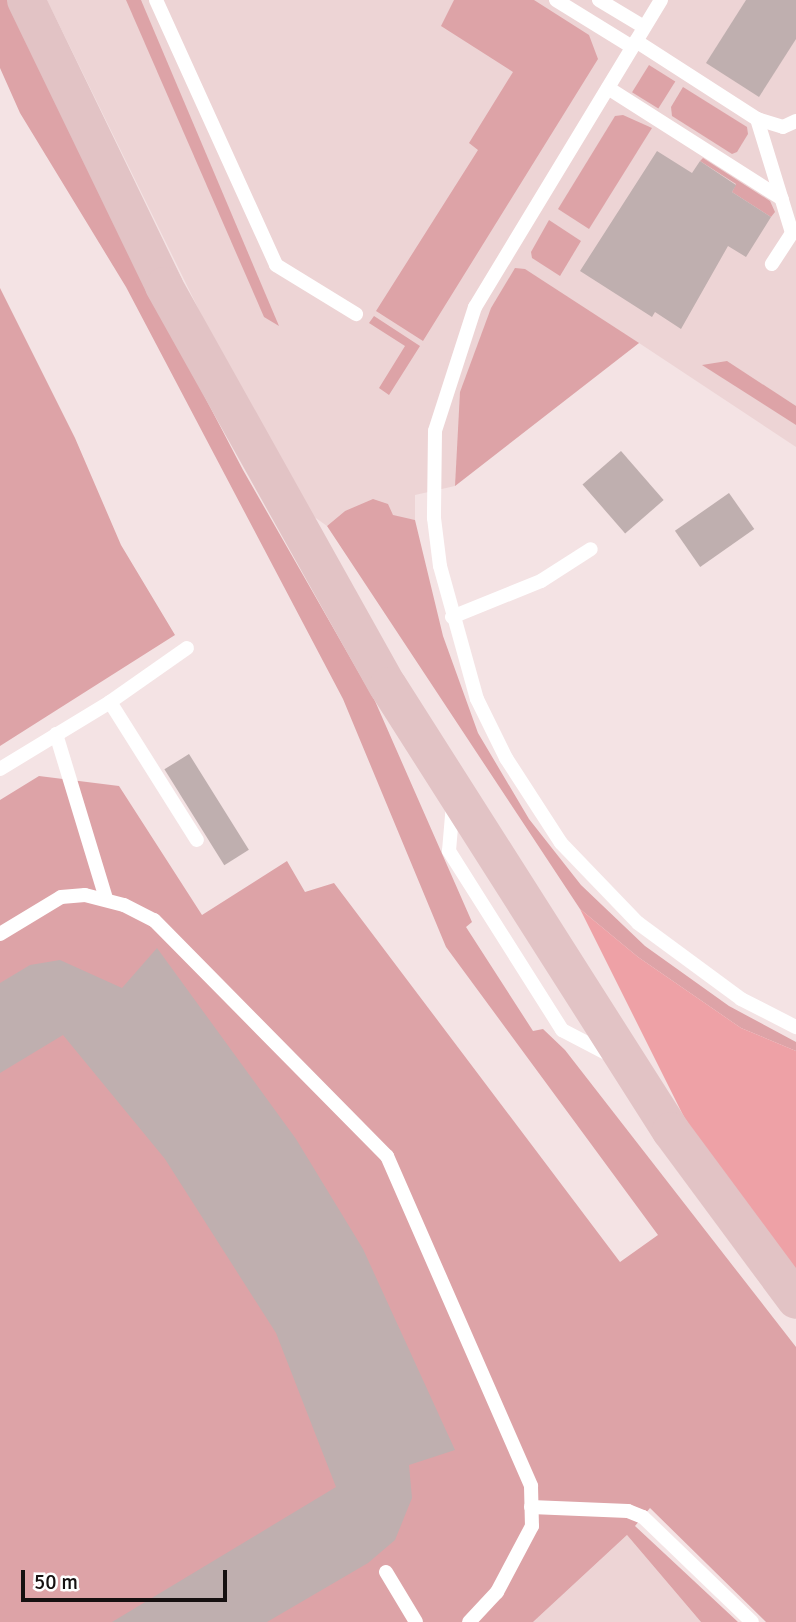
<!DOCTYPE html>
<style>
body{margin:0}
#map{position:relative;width:796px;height:1622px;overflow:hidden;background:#f4e3e4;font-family:Signika,sans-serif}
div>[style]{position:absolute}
.built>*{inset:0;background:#edd4d5}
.green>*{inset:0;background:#dda3a7;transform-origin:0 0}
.forest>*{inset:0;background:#eea1a6}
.building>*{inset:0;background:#bfafaf;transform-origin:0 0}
.lane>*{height:14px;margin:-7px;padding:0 7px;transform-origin:7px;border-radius:7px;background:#fff}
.primary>*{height:38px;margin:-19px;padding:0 19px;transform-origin:19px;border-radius:19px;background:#e2c3c5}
span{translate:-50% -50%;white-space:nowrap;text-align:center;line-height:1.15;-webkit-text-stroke:6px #fff;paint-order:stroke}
.scale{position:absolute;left:21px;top:1570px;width:206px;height:32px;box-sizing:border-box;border:4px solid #161111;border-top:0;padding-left:9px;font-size:21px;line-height:24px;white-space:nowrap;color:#161111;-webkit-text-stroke:5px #fff;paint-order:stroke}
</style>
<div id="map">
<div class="built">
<i style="clip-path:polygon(47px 0,796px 0,796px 447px,639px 343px,455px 486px,415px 495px,415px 520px,345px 511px,327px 526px,306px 511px,247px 408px)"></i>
<i style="clip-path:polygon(627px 1535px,701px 1622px,533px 1622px)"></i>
</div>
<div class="green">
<i style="clip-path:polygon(0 0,9px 0,138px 269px,243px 470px,375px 701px,472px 922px,466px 927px,533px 1031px,543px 1029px,565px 1050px,796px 1347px,796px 1622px,766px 1622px,650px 1508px,635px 1526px,738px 1622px,701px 1622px,627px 1535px,533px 1622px,0 1622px,0 800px,39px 776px,119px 786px,202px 915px,287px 861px,305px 892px,334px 883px,620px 1262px,658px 1235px,446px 947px,343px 699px,126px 287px,20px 113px,0 68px)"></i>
<i style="clip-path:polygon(126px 0,141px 0,279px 326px,264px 317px)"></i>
<i style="clip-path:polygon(454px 0,534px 0,589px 35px,598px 59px,423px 341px,376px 311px,478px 150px,469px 143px,513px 72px,441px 26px)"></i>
<i style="left:649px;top:65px;width:31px;height:32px;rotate:32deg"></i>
<i style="clip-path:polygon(683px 87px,747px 127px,748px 134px,737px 152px,732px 154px,672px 116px,671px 107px)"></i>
<i style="clip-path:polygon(623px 115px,652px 128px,589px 229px,558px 209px,615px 116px)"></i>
<i style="clip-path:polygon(703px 158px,770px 201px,775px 212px,771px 217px,732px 192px,736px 184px,700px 161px)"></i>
<i style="clip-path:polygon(549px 220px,581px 241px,560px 276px,532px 258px,531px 252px)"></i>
<i style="clip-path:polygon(515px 268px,525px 269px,639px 343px,455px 486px,460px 392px,491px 308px)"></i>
<i style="clip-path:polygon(0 288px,75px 438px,121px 545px,175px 635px,0 746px)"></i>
<i style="clip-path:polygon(374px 316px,420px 346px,389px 395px,379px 388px,405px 346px,369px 323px)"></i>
<i style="clip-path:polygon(727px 361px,796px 406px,796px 425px,702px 365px)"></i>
<i style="clip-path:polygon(373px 499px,388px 504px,393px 515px,415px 520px,443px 636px,478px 733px,529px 819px,581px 885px,645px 946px,729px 1006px,796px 1042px,796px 1051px,741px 1028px,638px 957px,580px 909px,327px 526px,345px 511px)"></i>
</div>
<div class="forest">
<i style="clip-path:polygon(580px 909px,638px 957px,741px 1028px,796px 1051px,796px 1279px,689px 1127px)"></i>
</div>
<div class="building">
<i style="clip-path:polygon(746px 0,796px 0,796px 39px,759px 97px,706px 63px)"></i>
<i style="clip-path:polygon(657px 151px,692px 173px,700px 161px,736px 185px,732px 192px,771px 217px,746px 257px,728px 246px,681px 329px,655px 312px,652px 317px,580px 271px)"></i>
<i style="left:621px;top:451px;width:65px;height:51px;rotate:49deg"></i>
<i style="left:729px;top:493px;width:44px;height:66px;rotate:55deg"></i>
<i style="left:189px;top:754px;width:113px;height:29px;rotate:58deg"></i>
<i style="clip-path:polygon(157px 948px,296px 1139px,363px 1249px,455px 1450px,409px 1465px,412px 1498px,395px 1540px,368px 1563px,267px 1622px,112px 1622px,336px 1487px,276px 1333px,165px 1159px,63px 1035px,0 1073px,0 983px,30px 965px,60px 960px,122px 988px)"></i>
</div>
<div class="lane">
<i style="left:156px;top:0;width:291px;rotate:65.6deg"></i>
<i style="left:276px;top:265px;width:94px;rotate:31.5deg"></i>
<i style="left:556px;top:0;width:89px;rotate:31.7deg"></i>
<i style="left:599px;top:0;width:52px;rotate:31deg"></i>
<i style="left:661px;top:0;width:359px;rotate:121.2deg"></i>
<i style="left:475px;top:307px;width:130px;rotate:107.9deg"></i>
<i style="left:435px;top:431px;width:87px;rotate:90.7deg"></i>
<i style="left:434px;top:518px;width:48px;rotate:82.9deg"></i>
<i style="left:440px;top:566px;width:138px;rotate:74.5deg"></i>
<i style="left:477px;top:699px;width:66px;rotate:63.8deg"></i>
<i style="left:506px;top:758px;width:101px;rotate:57.1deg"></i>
<i style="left:561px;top:843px;width:111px;rotate:46.1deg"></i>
<i style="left:638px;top:923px;width:128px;rotate:36.4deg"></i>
<i style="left:741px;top:999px;width:62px;rotate:27deg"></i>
<i style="left:636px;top:41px;width:144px;rotate:32.8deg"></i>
<i style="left:757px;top:119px;width:119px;rotate:72.9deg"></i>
<i style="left:792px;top:233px;width:37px;rotate:123deg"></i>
<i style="left:608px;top:88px;width:206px;rotate:32.5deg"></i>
<i style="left:757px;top:119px;width:27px;rotate:17deg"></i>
<i style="left:783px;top:127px;width:14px;rotate:-25deg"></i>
<i style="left:452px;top:617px;width:96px;rotate:-22deg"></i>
<i style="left:541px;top:581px;width:59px;rotate:-32.6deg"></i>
<i style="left:110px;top:702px;width:163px;rotate:57.8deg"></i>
<i style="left:56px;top:734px;width:172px;rotate:73.1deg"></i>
<i style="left:0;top:769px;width:129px;rotate:-31.3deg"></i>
<i style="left:110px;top:702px;width:94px;rotate:-35deg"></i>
<i style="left:453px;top:804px;width:47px;rotate:94.9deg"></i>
<i style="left:449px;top:851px;width:212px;rotate:57.7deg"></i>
<i style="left:562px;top:1030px;width:54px;rotate:27.5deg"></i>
<i style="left:0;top:934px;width:71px;rotate:-31.2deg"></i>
<i style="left:61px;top:897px;width:24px;rotate:-5deg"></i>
<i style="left:85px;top:895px;width:40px;rotate:14.4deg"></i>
<i style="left:124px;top:905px;width:34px;rotate:27deg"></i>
<i style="left:154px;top:920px;width:332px;rotate:45.4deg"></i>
<i style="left:387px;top:1156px;width:360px;rotate:66.4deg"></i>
<i style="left:531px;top:1486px;width:40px;rotate:88.6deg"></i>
<i style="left:532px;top:1526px;width:75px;rotate:117.9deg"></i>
<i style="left:497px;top:1592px;width:41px;rotate:133deg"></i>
<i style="left:531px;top:1507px;width:97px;rotate:2.4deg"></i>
<i style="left:628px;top:1511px;width:16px;rotate:22deg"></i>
<i style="left:643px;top:1517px;width:151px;rotate:43.9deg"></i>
<i style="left:386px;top:1572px;width:58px;rotate:59deg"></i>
</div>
<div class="primary">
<i style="left:26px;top:0;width:318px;rotate:64.2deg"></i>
<i style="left:164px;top:286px;width:458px;rotate:60.8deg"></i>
<i style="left:388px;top:686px;width:527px;rotate:57.55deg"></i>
<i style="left:671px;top:1131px;width:210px;rotate:53.5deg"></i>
</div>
<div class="scale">50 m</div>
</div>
